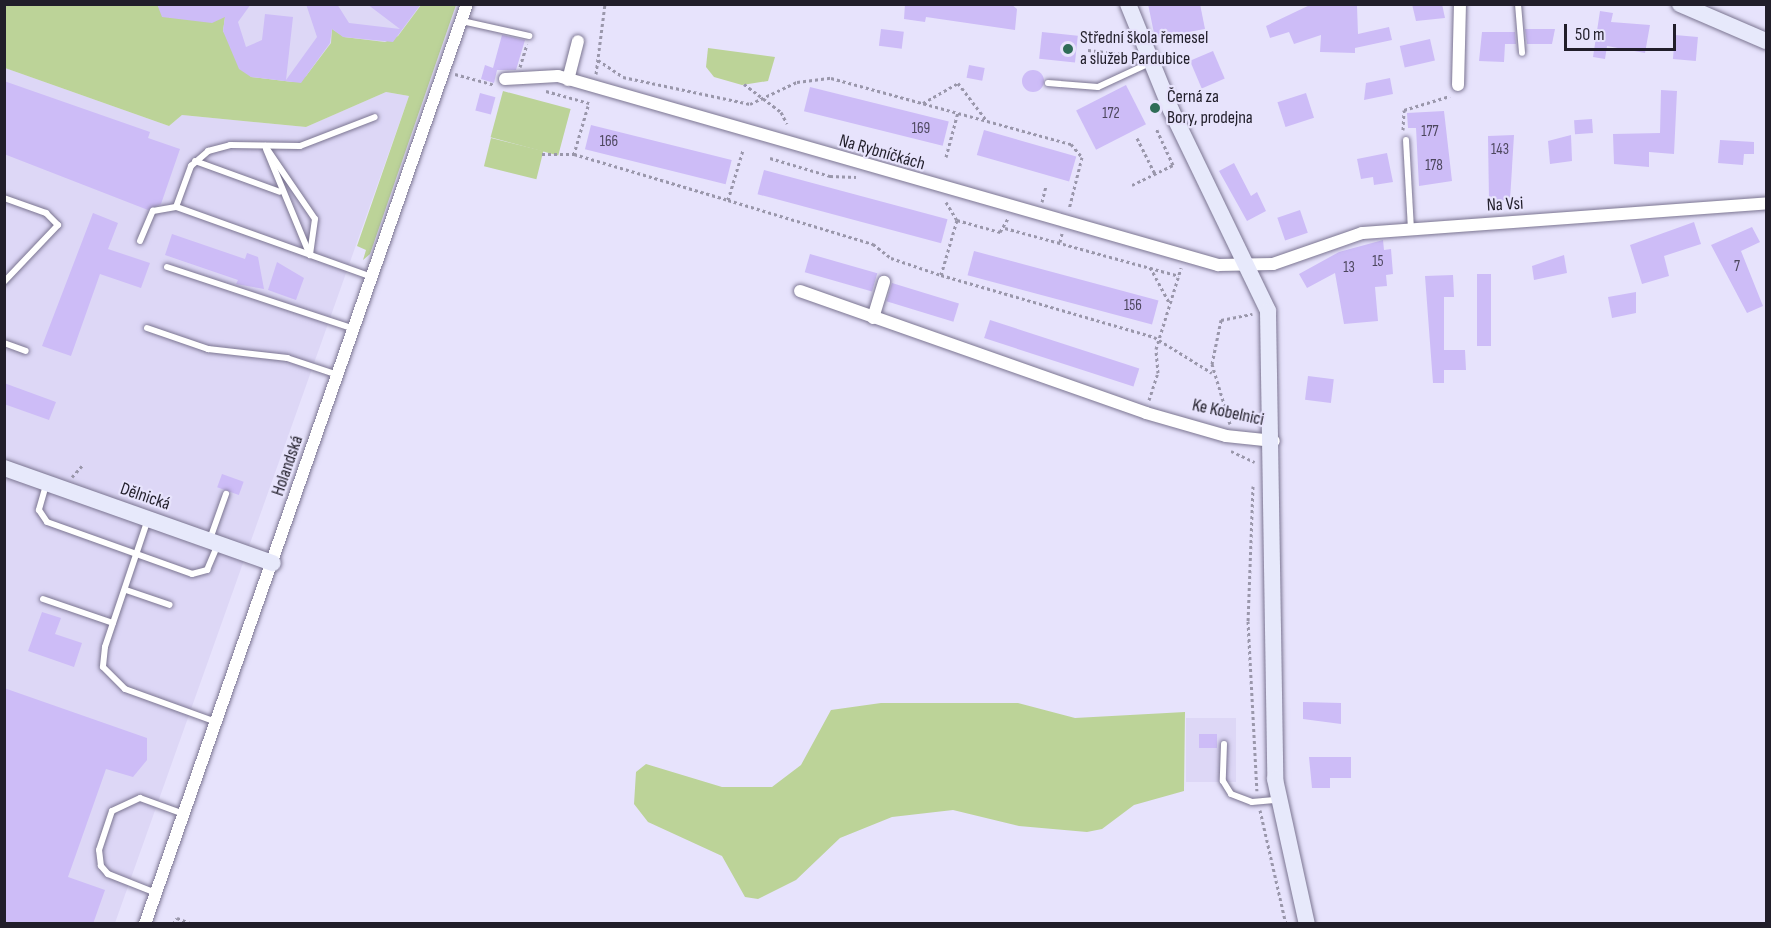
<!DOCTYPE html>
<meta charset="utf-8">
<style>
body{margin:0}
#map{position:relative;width:1771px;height:928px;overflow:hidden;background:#e7e3fc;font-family:"Sofia Sans Condensed",sans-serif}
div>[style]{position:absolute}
.built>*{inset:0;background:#ddd7f6;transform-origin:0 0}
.green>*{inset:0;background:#bcd398;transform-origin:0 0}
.building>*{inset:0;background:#cdbcf7;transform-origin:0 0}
.round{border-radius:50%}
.path>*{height:3px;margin-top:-1.5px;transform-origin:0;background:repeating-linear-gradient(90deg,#9a97ab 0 3px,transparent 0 6px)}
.roads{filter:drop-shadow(0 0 2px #7b7591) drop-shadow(0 0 2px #7b7591)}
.lane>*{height:6px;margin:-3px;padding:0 3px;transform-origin:3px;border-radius:3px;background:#fff}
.street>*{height:12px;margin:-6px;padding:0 6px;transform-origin:6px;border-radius:6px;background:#fff}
.secondary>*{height:16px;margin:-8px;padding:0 8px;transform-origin:8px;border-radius:8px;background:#e7e9fb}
.dots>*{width:16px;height:16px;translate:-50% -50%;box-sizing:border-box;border:3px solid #e7e3fc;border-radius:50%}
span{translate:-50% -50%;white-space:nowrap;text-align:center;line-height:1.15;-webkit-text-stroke:4.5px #e7e3fc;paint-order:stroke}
.number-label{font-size:15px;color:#4c465d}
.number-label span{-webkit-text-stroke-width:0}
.poi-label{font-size:18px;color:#211e2a}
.left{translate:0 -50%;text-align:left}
.street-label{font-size:18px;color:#211e2a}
.frame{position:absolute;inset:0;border:6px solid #211e2a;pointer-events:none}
.scale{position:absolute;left:1564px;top:24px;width:112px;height:27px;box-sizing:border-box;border:3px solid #211e2a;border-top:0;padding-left:8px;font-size:18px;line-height:21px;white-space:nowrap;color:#211e2a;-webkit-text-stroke:4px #e7e3fc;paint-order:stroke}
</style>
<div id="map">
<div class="built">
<i style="clip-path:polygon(157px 5px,421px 5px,398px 36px,385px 42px,344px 37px,331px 43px,306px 76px,293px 82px,251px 77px)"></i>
<i style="clip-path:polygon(5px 68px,169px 126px,182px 115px,306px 127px,386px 92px,409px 96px,115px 923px,5px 924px)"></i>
<i style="left:1186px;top:718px;width:50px;height:64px"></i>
</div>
<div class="green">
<i style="clip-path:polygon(5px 5px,157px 5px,170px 18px,225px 17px,223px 31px,251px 77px,293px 82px,306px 76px,331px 43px,332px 29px,344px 37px,385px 42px,398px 36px,421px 5px,456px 5px,370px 254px,363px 260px,366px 250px,357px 246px,409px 96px,386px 92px,306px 127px,182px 115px,169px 126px,5px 68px)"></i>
<i style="clip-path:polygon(708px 48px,775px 57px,768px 81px,742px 85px,714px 77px,706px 67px)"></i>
<i style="left:503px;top:91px;width:70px;height:48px;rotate:15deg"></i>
<i style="left:491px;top:138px;width:54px;height:29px;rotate:14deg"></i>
<i style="clip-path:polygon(881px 703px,1018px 703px,1075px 718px,1185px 712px,1184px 791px,1134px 805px,1102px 829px,1087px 832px,1019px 826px,953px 810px,892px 817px,840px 838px,796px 880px,758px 899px,745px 897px,722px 856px,648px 822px,634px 804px,636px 772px,646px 764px,722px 787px,772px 787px,801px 765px,831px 710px)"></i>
</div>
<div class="building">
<i style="clip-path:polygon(157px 4px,251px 4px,238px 22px,246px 47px,262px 40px,265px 14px,293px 17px,286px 80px,317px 37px,306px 4px,337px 4px,349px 23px,400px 29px,367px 4px,421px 4px,393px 42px,343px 37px,332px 29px,330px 43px,301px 83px,251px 77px,239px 69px,223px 31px,225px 17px,212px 23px,162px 17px)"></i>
<i style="clip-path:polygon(905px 4px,1011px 4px,1017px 9px,1015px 30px,926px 17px,925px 22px,904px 19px)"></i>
<i style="clip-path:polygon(1148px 4px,1200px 4px,1205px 29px,1155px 38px)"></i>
<i style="clip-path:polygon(1312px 4px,1357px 6px,1358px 34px,1389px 27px,1392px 40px,1355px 48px,1355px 53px,1320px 52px,1321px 35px,1294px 44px,1289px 32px,1270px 38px,1266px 26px)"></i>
<i style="clip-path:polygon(1412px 4px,1442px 4px,1445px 18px,1416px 21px)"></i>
<i style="clip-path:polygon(1600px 11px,1613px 13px,1611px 22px,1650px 25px,1645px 53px,1607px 46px,1605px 59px,1593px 57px)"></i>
<i style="left:881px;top:29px;width:23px;height:17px;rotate:7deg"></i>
<i style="clip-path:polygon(1525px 29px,1555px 29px,1552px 44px,1527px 44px)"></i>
<i style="left:1042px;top:32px;width:36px;height:27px;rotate:6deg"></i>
<i style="clip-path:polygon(1482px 32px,1515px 32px,1516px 44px,1505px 44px,1504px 62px,1479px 61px)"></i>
<i style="clip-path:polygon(502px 35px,525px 40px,516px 70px,497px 70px,494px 83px,481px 79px,485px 65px,493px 68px)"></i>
<i style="left:1675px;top:35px;width:23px;height:24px;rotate:5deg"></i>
<i style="left:1430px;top:39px;width:22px;height:31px;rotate:77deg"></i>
<i style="left:1213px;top:51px;width:30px;height:25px;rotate:67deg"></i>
<i style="left:969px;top:65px;width:16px;height:13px;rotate:11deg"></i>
<i class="round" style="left:1022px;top:70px;width:22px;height:22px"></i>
<i style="clip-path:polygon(1390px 78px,1393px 94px,1364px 100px,1366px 83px)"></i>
<i style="clip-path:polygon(4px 81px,150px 132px,148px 138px,180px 149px,161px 204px,148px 210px,4px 154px)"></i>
<i style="left:1126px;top:85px;width:44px;height:56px;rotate:63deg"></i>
<i style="left:810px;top:87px;width:143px;height:25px;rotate:14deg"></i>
<i style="clip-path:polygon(1661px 90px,1677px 91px,1674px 154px,1649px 152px,1649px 167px,1614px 164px,1613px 134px,1660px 133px)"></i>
<i style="left:480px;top:93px;width:16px;height:18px;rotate:15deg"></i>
<i style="left:1306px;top:93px;width:26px;height:30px;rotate:72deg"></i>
<i style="clip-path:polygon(1444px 111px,1452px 181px,1419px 186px,1416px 128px,1408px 128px,1407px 113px)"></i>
<i style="left:1592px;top:119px;width:14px;height:18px;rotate:86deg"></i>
<i style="left:591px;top:125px;width:145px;height:25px;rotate:14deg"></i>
<i style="left:984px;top:130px;width:96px;height:26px;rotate:16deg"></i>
<i style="clip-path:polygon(1514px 135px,1510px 200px,1489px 201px,1488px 136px)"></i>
<i style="clip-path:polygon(1571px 135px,1572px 161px,1550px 164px,1548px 141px)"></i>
<i style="clip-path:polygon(1720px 140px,1754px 142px,1754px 154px,1744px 154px,1743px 165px,1718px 163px)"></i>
<i style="clip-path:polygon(1387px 153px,1393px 182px,1374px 185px,1373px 177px,1361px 179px,1357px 159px)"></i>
<i style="clip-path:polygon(1234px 163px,1251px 196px,1257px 192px,1266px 211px,1247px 221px,1219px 171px)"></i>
<i style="left:764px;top:170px;width:190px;height:25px;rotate:15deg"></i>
<i style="left:1300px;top:210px;width:24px;height:24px;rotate:71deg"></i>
<i style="clip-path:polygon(93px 213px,118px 223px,108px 249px,150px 263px,141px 288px,100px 274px,71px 356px,42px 346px)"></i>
<i style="clip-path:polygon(1694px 222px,1701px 244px,1664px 256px,1669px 276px,1642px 284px,1630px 245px)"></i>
<i style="clip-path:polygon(1752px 227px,1760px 242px,1741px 251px,1763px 306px,1747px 313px,1711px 245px)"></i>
<i style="clip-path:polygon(172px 234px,245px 259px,247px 253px,258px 257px,264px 289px,236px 284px,238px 280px,165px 255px)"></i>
<i style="clip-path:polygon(1383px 240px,1384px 250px,1391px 249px,1393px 274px,1386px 275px,1387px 286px,1375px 287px,1378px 321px,1344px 324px,1335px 273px,1307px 288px,1299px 274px,1339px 252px)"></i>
<i style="left:974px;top:251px;width:191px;height:25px;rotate:15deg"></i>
<i style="left:810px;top:254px;width:70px;height:19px;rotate:16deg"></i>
<i style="clip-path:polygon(1564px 255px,1567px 273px,1534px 280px,1532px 266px)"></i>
<i style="clip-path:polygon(277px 262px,304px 278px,296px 300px,268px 290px)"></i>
<i style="left:1477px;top:274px;width:14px;height:72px"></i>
<i style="clip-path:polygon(1453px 275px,1454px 297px,1444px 297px,1444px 350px,1465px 350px,1466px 370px,1444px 370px,1444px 383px,1433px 383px,1425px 276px)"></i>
<i style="left:892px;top:283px;width:70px;height:19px;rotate:17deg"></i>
<i style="clip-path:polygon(1636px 292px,1636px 313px,1612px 318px,1608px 297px)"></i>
<i style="left:990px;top:320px;width:157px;height:19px;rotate:18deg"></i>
<i style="left:1308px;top:376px;width:26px;height:24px;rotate:7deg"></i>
<i style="clip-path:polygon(4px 383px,56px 402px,49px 420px,4px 404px)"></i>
<i style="left:222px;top:474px;width:23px;height:14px;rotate:20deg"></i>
<i style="clip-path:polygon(42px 612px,61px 618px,55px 634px,82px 643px,74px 667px,28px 651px)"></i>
<i style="clip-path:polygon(4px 688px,147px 738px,147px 760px,133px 777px,106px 769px,68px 877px,105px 890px,93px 924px,4px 924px)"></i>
<i style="clip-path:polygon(1303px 702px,1341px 703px,1341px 724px,1303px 719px)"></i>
<i style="left:1199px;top:734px;width:18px;height:14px"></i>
<i style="clip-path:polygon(1309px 757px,1351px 757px,1351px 778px,1330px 778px,1330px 788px,1312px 788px)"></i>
</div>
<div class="path">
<i style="left:1088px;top:50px;width:44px;rotate:6.5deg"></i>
<i style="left:598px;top:60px;width:30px;rotate:34deg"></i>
<i style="left:623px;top:77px;width:130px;rotate:12deg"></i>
<i style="left:750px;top:104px;width:52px;rotate:-25.1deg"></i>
<i style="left:797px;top:82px;width:34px;rotate:-7deg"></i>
<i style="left:831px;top:78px;width:249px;rotate:15.4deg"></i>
<i style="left:1071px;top:144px;width:17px;rotate:50deg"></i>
<i style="left:1082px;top:157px;width:54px;rotate:104deg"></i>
<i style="left:520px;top:67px;width:24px;rotate:-73deg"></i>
<i style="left:455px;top:74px;width:41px;rotate:15.4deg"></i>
<i style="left:596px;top:74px;width:71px;rotate:-82.7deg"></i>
<i style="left:744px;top:84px;width:46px;rotate:37.1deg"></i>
<i style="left:781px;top:112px;width:13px;rotate:63deg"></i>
<i style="left:546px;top:91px;width:45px;rotate:15.6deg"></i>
<i style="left:923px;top:103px;width:40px;rotate:-29.7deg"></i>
<i style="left:958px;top:83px;width:48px;rotate:52.7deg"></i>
<i style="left:588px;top:106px;width:50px;rotate:106.3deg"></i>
<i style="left:574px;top:154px;width:161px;rotate:16.6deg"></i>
<i style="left:728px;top:200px;width:52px;rotate:-73.3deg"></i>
<i style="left:1403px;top:130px;width:20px;rotate:-87deg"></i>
<i style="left:1404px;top:110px;width:48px;rotate:-16.9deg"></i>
<i style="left:1137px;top:138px;width:40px;rotate:63.4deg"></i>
<i style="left:542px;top:154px;width:32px"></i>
<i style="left:946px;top:157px;width:47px;rotate:-75.1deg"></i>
<i style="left:770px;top:158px;width:63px;rotate:16.7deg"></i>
<i style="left:830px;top:176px;width:26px;rotate:2deg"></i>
<i style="left:1132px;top:185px;width:46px;rotate:-26deg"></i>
<i style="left:1173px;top:165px;width:41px;rotate:-114.7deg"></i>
<i style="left:728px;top:200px;width:152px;rotate:16.9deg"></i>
<i style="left:873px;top:244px;width:23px;rotate:38deg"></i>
<i style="left:891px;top:258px;width:53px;rotate:18.8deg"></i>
<i style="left:941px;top:275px;width:57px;rotate:-73.8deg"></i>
<i style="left:957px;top:220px;width:45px;rotate:15.6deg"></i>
<i style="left:1000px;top:232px;width:16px;rotate:-60deg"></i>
<i style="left:946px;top:202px;width:21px;rotate:59deg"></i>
<i style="left:1042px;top:202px;width:16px;rotate:-76deg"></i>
<i style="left:1005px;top:228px;width:180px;rotate:15.4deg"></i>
<i style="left:1060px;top:242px;width:9px;rotate:-77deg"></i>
<i style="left:1150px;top:267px;width:42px;rotate:61.6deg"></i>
<i style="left:941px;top:275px;width:222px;rotate:16.2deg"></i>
<i style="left:1154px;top:337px;width:68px;rotate:31.8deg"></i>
<i style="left:1149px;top:400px;width:28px;rotate:-72deg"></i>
<i style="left:1158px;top:373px;width:24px;rotate:-95deg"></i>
<i style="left:1156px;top:349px;width:85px;rotate:-72.8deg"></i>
<i style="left:1230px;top:424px;width:63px;rotate:-106.7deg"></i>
<i style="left:1212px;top:364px;width:45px;rotate:-78.4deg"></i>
<i style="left:1221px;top:320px;width:32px;rotate:-11deg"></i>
<i style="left:1231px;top:451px;width:26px;rotate:25deg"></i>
<i style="left:72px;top:477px;width:15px;rotate:-48deg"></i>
<i style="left:1253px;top:486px;width:135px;rotate:92.1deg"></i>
<i style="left:1248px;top:621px;width:170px;rotate:87deg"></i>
<i style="left:1260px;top:810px;width:117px;rotate:77.2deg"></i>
<i style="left:173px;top:924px;width:7px;rotate:-56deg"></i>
<i style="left:177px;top:918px;width:17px;rotate:21deg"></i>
</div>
<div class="roads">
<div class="lane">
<i style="left:1518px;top:4px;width:49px;rotate:85.3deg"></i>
<i style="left:462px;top:21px;width:69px;rotate:12.6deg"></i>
<i style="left:1048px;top:83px;width:50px;rotate:4.6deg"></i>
<i style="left:1098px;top:87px;width:57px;rotate:-24.8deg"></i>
<i style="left:1406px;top:140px;width:89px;rotate:86.8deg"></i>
<i style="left:265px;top:146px;width:88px;rotate:55.6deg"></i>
<i style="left:315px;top:219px;width:36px;rotate:98deg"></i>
<i style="left:266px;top:149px;width:115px;rotate:67.5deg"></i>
<i style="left:195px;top:161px;width:90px;rotate:20deg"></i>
<i style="left:4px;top:198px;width:45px;rotate:19.7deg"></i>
<i style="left:46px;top:213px;width:17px;rotate:45deg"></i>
<i style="left:58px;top:225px;width:79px;rotate:133.5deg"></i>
<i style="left:140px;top:241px;width:33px;rotate:-67deg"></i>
<i style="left:153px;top:211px;width:23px;rotate:-10deg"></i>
<i style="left:167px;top:267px;width:197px;rotate:18.3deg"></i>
<i style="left:372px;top:277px;width:208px;rotate:-160.3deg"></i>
<i style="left:176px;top:207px;width:44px;rotate:-69.9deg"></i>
<i style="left:191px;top:166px;width:23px;rotate:-41deg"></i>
<i style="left:208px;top:151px;width:23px;rotate:-15deg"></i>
<i style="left:230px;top:145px;width:70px;rotate:0.8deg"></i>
<i style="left:300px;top:146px;width:80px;rotate:-21.1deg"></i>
<i style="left:147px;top:328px;width:65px;rotate:19deg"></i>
<i style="left:208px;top:349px;width:80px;rotate:6.5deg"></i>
<i style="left:287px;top:358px;width:54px;rotate:18.4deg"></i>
<i style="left:4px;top:343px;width:23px;rotate:20deg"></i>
<i style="left:46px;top:485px;width:26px;rotate:106deg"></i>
<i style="left:39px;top:510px;width:14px;rotate:56deg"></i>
<i style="left:47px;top:522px;width:154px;rotate:19.7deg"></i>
<i style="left:192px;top:574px;width:16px;rotate:-15deg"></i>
<i style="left:207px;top:570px;width:28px;rotate:-67deg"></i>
<i style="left:148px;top:519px;width:135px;rotate:108.6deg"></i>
<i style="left:105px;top:647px;width:20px;rotate:96deg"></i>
<i style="left:103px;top:667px;width:31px;rotate:45deg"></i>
<i style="left:125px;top:689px;width:97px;rotate:19.9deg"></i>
<i style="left:210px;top:539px;width:48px;rotate:-70.4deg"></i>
<i style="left:126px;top:590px;width:46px;rotate:18.8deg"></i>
<i style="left:43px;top:599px;width:74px;rotate:18.9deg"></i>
<i style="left:1224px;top:744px;width:37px;rotate:92deg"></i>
<i style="left:1223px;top:781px;width:15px;rotate:58deg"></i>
<i style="left:1231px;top:794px;width:22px;rotate:21deg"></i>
<i style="left:1252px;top:802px;width:25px;rotate:-5deg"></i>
<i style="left:156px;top:893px;width:52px;rotate:-158.4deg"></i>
<i style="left:108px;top:874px;width:11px;rotate:-131deg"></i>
<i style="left:101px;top:866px;width:16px;rotate:-97deg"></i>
<i style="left:99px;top:850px;width:41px;rotate:-71.6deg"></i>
<i style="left:112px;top:811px;width:31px;rotate:-25deg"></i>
<i style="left:140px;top:798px;width:47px;rotate:20deg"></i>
</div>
<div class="street">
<i style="left:505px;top:79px;width:53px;rotate:-3.2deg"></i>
<i style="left:558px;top:76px;width:687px;rotate:15.98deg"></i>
<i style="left:1218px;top:265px;width:55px;rotate:-1deg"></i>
<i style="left:1273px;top:264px;width:94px;rotate:-19.2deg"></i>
<i style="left:1362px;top:233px;width:405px;rotate:-4.2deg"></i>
<i style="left:568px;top:80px;width:40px;rotate:-75.6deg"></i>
<i style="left:1458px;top:85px;width:81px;rotate:-88.6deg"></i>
<i style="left:800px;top:291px;width:367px;rotate:19.4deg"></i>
<i style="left:1146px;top:413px;width:83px;rotate:16deg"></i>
<i style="left:1226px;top:436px;width:48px;rotate:5.9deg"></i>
<i style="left:873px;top:318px;width:38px;rotate:-73deg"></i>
<i style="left:145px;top:924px;width:975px;rotate:-70.71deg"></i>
</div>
<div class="secondary">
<i style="left:1128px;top:4px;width:114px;rotate:67.9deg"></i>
<i style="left:1171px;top:110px;width:223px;rotate:64.2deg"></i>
<i style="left:1268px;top:311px;width:468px;rotate:89.1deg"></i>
<i style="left:1275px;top:779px;width:148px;rotate:77.6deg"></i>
<i style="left:1680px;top:4px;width:94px;rotate:23.3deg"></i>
<i style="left:4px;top:468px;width:285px;rotate:19.5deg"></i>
</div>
</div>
<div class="dots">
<i style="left:1068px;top:49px;background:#2f6c57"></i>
<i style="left:1155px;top:108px;background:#2f6c57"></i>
</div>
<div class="number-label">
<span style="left:1111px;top:114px">172</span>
<span style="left:921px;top:129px">169</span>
<span style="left:1430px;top:132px">177</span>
<span style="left:609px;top:142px">166</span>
<span style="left:1500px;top:150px">143</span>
<span style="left:1434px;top:166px">178</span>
<span style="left:1378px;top:262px">15</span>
<span style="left:1737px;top:267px">7</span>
<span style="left:1349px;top:268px">13</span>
<span style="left:1133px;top:306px">156</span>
</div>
<div class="poi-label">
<span class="left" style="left:1080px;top:49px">Střední škola řemesel<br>a služeb Pardubice</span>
<span class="left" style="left:1167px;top:108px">Černá za<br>Bory, prodejna</span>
</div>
<div class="street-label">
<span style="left:882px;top:153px;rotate:16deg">Na Rybníčkách</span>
<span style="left:1505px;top:205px;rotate:-3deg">Na Vsi</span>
<span style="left:1228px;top:413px;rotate:12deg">Ke Kobelnici</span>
<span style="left:288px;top:466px;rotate:-71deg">Holandská</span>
<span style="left:145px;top:497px;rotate:19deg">Dělnická</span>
</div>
<div class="frame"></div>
<div class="scale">50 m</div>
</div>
